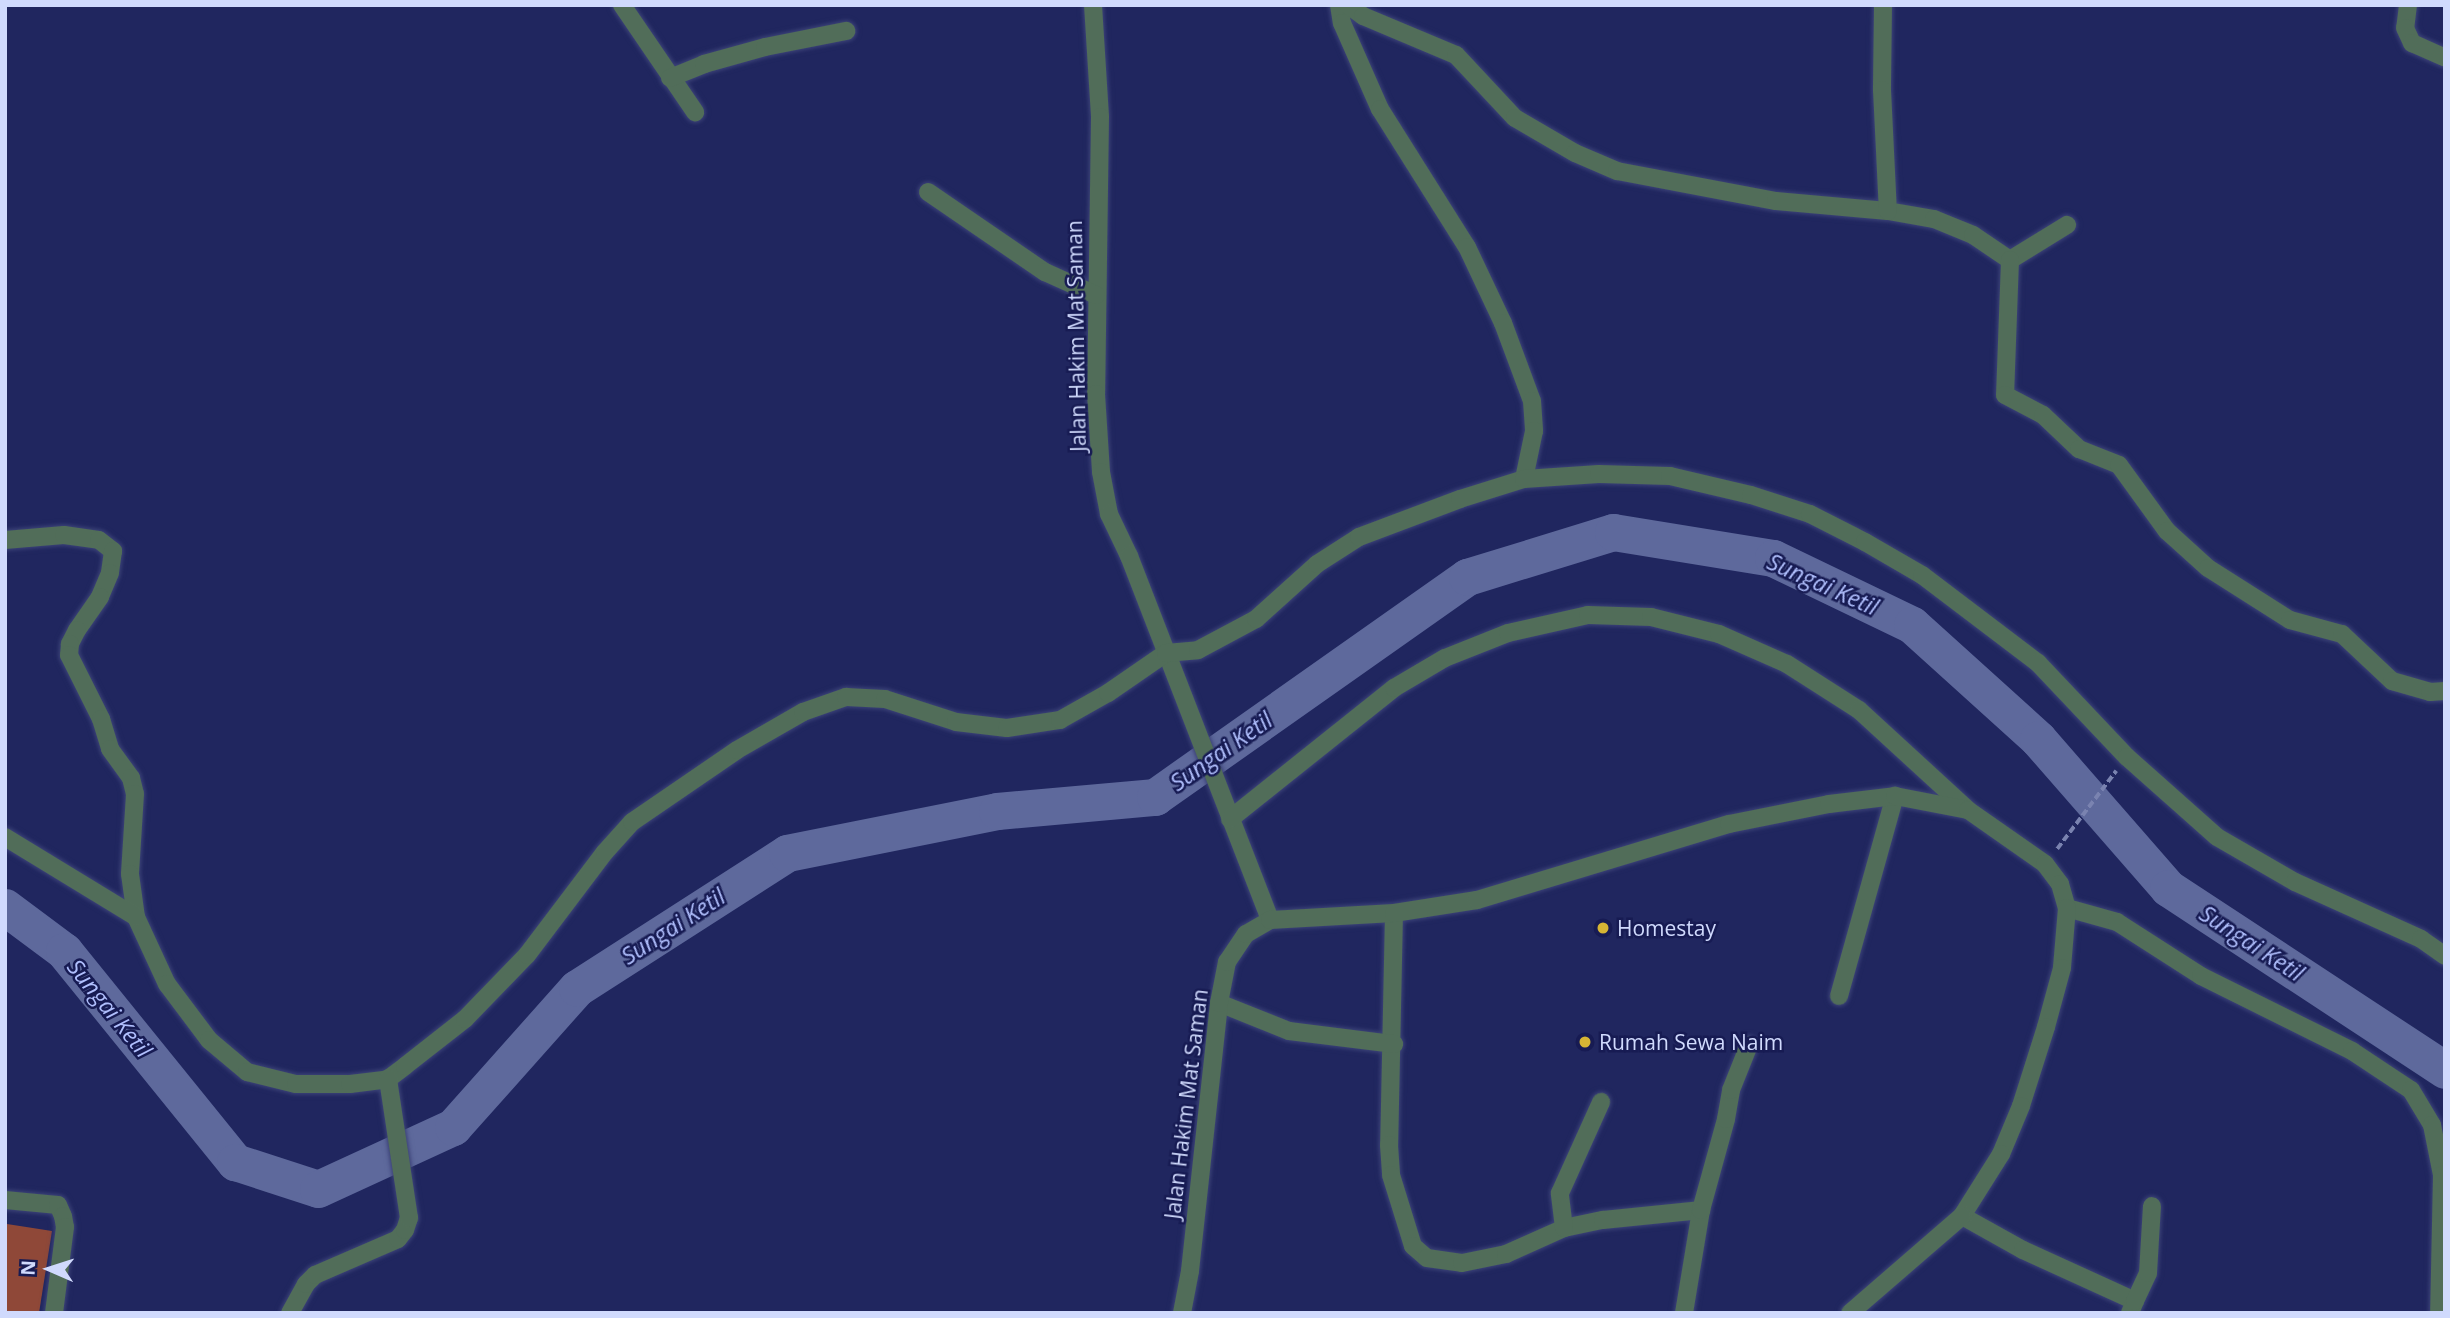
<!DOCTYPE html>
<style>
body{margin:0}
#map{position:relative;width:2450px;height:1318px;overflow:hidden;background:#20265f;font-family:"Open Sans",sans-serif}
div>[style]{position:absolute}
.river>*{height:37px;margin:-18.5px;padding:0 18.5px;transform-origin:18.5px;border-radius:18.5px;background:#5e699c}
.building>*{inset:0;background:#8f4838}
.path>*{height:3.5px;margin-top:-1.75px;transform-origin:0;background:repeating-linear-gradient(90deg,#7a83b0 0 7px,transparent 0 10.5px)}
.roads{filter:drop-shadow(0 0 2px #3c4378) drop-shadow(0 0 2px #3c4378)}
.minor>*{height:18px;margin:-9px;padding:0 9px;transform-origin:9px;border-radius:9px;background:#516d59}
.dots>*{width:19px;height:19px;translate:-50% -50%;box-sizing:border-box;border:4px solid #171b53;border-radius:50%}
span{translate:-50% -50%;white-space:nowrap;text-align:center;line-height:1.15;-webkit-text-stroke:5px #171b53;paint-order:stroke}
.street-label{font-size:21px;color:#d0dafd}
.poi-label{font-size:21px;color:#d0dafd}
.left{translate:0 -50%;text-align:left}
.water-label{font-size:23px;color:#b0bffd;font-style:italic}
.frame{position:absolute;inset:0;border:7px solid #d0dafd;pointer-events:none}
.north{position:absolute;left:14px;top:1234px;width:70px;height:70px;-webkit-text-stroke:5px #171b53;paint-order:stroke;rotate:273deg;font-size:19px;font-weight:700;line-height:28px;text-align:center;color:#d0dafd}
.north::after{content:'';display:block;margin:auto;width:24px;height:32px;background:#d0dafd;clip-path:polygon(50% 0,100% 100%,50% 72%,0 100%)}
</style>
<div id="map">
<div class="river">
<i style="left:5px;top:907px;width:74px;rotate:36.7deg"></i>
<i style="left:64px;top:951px;width:272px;rotate:51deg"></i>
<i style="left:235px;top:1162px;width:87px;rotate:18deg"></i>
<i style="left:318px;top:1189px;width:149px;rotate:-24.7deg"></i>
<i style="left:453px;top:1127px;width:186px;rotate:-48.3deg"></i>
<i style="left:577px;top:988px;width:250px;rotate:-32.7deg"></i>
<i style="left:787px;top:853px;width:214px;rotate:-11.3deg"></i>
<i style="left:997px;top:811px;width:159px;rotate:-5.1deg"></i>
<i style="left:1155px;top:797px;width:382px;rotate:-35.2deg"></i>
<i style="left:1467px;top:577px;width:153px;rotate:-17.1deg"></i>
<i style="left:1613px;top:532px;width:162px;rotate:9.2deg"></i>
<i style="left:1773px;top:558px;width:154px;rotate:25.7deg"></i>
<i style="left:1912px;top:625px;width:170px;rotate:42.1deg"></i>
<i style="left:2038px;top:739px;width:198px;rotate:48.9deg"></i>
<i style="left:2168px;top:888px;width:331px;rotate:33.3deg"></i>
</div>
<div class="building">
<i style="clip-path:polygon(7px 1224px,52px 1231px,39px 1313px,5px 1313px)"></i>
</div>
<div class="path">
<i style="left:2057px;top:849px;width:98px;rotate:-52.9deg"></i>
</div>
<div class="roads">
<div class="minor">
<i style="left:622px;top:5px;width:130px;rotate:55.7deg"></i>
<i style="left:1093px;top:5px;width:112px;rotate:86.4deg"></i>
<i style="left:1100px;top:117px;width:277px;rotate:90.8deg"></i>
<i style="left:1096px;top:394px;width:78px;rotate:86.3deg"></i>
<i style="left:1101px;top:472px;width:43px;rotate:79.2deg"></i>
<i style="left:1109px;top:514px;width:47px;rotate:64.5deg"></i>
<i style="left:1129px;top:556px;width:390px;rotate:68.8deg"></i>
<i style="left:1339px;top:5px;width:18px;rotate:81deg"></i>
<i style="left:1342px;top:23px;width:94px;rotate:66.2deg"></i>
<i style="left:1380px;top:109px;width:163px;rotate:57.8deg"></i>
<i style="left:1467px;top:247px;width:84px;rotate:64.7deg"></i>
<i style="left:1503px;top:323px;width:83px;rotate:69.6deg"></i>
<i style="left:1532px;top:401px;width:30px;rotate:86deg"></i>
<i style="left:1534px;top:431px;width:49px;rotate:101.8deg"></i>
<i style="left:1348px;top:5px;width:19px;rotate:36deg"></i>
<i style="left:1363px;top:16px;width:101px;rotate:22.8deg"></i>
<i style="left:1456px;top:55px;width:86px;rotate:46.9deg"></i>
<i style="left:1515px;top:118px;width:69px;rotate:30.3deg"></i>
<i style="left:1575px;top:153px;width:46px;rotate:23.2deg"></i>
<i style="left:1617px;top:171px;width:162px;rotate:10.7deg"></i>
<i style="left:1776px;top:201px;width:112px;rotate:5.1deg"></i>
<i style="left:1888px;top:211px;width:47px;rotate:9.9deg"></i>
<i style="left:1934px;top:219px;width:42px;rotate:22.3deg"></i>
<i style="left:1973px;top:235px;width:45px;rotate:34deg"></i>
<i style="left:2010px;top:260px;width:67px;rotate:-31.6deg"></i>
<i style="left:1883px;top:5px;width:85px;rotate:90.7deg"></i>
<i style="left:1882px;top:90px;width:121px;rotate:87.2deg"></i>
<i style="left:2408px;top:5px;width:23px;rotate:97deg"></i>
<i style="left:2405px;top:28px;width:17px;rotate:65deg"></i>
<i style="left:2412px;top:43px;width:36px;rotate:24deg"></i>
<i style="left:670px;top:78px;width:37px;rotate:-22deg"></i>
<i style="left:704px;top:64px;width:63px;rotate:-15.6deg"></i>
<i style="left:765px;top:47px;width:83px;rotate:-11.2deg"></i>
<i style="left:928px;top:192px;width:142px;rotate:34.4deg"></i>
<i style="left:1045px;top:272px;width:56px;rotate:24.3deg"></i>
<i style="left:2010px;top:260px;width:135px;rotate:92.1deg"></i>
<i style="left:2005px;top:395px;width:43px;rotate:27.8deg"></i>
<i style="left:2043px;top:415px;width:50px;rotate:43.4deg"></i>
<i style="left:2079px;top:449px;width:43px;rotate:21.8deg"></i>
<i style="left:2119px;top:465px;width:82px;rotate:54deg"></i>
<i style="left:2167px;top:531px;width:55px;rotate:42.1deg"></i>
<i style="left:2208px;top:568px;width:97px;rotate:32.4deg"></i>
<i style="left:2290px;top:620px;width:54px;rotate:15.1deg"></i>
<i style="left:2342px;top:634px;width:69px;rotate:43.2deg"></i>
<i style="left:2392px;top:681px;width:40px;rotate:16deg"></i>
<i style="left:2430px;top:692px;width:15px;rotate:-4deg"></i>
<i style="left:5px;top:540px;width:59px;rotate:-4.8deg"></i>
<i style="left:64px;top:535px;width:35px;rotate:8deg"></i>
<i style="left:99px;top:540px;width:18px;rotate:38deg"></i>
<i style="left:113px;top:551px;width:22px;rotate:98deg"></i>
<i style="left:110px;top:573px;width:26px;rotate:113deg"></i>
<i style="left:100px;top:597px;width:40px;rotate:124.9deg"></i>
<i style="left:77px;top:630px;width:16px;rotate:117deg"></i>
<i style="left:70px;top:644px;width:11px;rotate:95deg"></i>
<i style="left:69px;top:655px;width:72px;rotate:63.4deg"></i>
<i style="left:101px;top:719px;width:31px;rotate:73deg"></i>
<i style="left:110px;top:749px;width:36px;rotate:54deg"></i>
<i style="left:131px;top:778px;width:16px;rotate:76deg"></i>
<i style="left:135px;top:794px;width:80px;rotate:93.6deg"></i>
<i style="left:130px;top:874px;width:43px;rotate:82.1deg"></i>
<i style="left:136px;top:917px;width:74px;rotate:65.2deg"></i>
<i style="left:167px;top:984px;width:70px;rotate:53.1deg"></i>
<i style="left:209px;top:1040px;width:50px;rotate:40.1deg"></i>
<i style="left:247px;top:1072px;width:50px;rotate:13.8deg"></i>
<i style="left:296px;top:1084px;width:54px"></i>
<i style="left:350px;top:1084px;width:38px;rotate:-7deg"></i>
<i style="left:388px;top:1079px;width:21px;rotate:-37deg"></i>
<i style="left:405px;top:1066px;width:76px;rotate:-38.1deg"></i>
<i style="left:465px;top:1019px;width:89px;rotate:-45.9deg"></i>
<i style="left:527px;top:955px;width:129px;rotate:-52.9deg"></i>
<i style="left:605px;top:852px;width:40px;rotate:-48deg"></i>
<i style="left:632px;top:822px;width:127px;rotate:-34.4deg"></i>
<i style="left:737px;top:750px;width:76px;rotate:-29.9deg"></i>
<i style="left:803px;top:712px;width:46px;rotate:-19.2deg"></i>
<i style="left:846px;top:697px;width:39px;rotate:3deg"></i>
<i style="left:885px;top:699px;width:75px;rotate:17.9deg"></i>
<i style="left:956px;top:722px;width:51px;rotate:6.7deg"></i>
<i style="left:1007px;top:728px;width:54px;rotate:-8.6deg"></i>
<i style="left:1060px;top:720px;width:55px;rotate:-29.4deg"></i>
<i style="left:1108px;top:693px;width:70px;rotate:-34.6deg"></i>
<i style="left:1166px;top:653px;width:32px;rotate:-5deg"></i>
<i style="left:1198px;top:650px;width:66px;rotate:-28.1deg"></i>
<i style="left:1256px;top:619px;width:82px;rotate:-42deg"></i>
<i style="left:1317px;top:564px;width:50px;rotate:-32.7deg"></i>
<i style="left:1359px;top:537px;width:108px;rotate:-20.6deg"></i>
<i style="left:1460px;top:499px;width:67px;rotate:-17.4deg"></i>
<i style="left:1524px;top:479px;width:75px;rotate:-3.8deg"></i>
<i style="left:1599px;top:474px;width:71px;rotate:1.6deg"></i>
<i style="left:1670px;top:476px;width:83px;rotate:13.2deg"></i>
<i style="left:1751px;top:495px;width:62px;rotate:17.9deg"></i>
<i style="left:1810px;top:514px;width:62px;rotate:27deg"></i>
<i style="left:1865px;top:542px;width:66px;rotate:30.1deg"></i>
<i style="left:1922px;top:575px;width:146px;rotate:37.2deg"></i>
<i style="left:2038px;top:663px;width:129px;rotate:46.6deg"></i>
<i style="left:2127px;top:757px;width:120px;rotate:41.6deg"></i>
<i style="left:2217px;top:837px;width:90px;rotate:30deg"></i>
<i style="left:2295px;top:882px;width:138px;rotate:24.3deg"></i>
<i style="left:2421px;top:939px;width:29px;rotate:35deg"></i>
<i style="left:1230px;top:819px;width:210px;rotate:-38.6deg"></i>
<i style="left:1394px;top:688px;width:59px;rotate:-30.5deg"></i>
<i style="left:1445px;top:658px;width:68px;rotate:-21.6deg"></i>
<i style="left:1508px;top:633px;width:82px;rotate:-12.7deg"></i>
<i style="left:1588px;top:615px;width:63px;rotate:1.8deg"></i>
<i style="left:1651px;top:617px;width:70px;rotate:14deg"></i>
<i style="left:1719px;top:634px;width:74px;rotate:23.8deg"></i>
<i style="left:1787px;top:664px;width:85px;rotate:32.6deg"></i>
<i style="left:1859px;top:710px;width:148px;rotate:42.5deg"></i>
<i style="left:5px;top:837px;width:153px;rotate:31.4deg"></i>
<i style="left:2067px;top:908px;width:52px;rotate:15.6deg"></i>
<i style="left:2117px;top:922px;width:100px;rotate:32.7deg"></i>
<i style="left:2201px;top:976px;width:169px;rotate:26.4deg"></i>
<i style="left:2352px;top:1051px;width:71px;rotate:33.5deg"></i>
<i style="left:2411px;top:1090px;width:41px;rotate:59deg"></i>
<i style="left:2432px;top:1125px;width:51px;rotate:78.7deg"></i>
<i style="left:2442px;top:1175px;width:138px;rotate:91.2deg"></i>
<i style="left:1394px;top:913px;width:232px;rotate:91.2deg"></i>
<i style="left:1389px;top:1145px;width:30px;rotate:86deg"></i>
<i style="left:1391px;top:1175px;width:74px;rotate:72.8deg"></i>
<i style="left:1413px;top:1246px;width:18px;rotate:41deg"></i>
<i style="left:1427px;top:1258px;width:35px;rotate:8deg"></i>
<i style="left:1462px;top:1263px;width:45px;rotate:-11.6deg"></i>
<i style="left:1506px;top:1254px;width:64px;rotate:-24.1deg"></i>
<i style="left:1564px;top:1228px;width:40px;rotate:-12deg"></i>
<i style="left:1603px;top:1220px;width:99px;rotate:-5.8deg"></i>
<i style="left:1839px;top:996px;width:208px;rotate:-74.4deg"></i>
<i style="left:1219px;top:1003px;width:75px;rotate:21.8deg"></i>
<i style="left:1289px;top:1031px;width:106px;rotate:7.1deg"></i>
<i style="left:5px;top:1200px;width:53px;rotate:5.4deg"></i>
<i style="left:58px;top:1205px;width:12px;rotate:66deg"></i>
<i style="left:63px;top:1216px;width:11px;rotate:80deg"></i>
<i style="left:65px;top:1227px;width:87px;rotate:97.3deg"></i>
<i style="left:1962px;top:1216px;width:70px;rotate:29.1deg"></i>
<i style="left:2023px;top:1250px;width:123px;rotate:24.5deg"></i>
<i style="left:2135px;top:1301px;width:13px;rotate:113deg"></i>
<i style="left:1564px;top:1228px;width:35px;rotate:-97deg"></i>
<i style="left:1560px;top:1193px;width:100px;rotate:-65.7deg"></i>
<i style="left:2135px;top:1301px;width:31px;rotate:-65deg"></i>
<i style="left:2148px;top:1273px;width:67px;rotate:-86.6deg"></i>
<i style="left:290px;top:1313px;width:33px;rotate:-61deg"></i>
<i style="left:306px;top:1284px;width:13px;rotate:-45deg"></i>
<i style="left:315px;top:1275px;width:90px;rotate:-23.4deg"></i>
<i style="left:398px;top:1239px;width:11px;rotate:-52deg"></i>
<i style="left:405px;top:1230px;width:13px;rotate:-72deg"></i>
<i style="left:409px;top:1218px;width:141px;rotate:-98.6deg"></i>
<i style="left:1182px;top:1313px;width:43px;rotate:-79.2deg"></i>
<i style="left:1190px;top:1271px;width:270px;rotate:-83.8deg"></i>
<i style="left:1219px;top:1003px;width:42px;rotate:-79deg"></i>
<i style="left:1227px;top:962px;width:34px;rotate:-56deg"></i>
<i style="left:1246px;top:934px;width:28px;rotate:-30deg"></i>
<i style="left:1270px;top:920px;width:124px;rotate:-3.2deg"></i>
<i style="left:1394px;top:913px;width:84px;rotate:-8.9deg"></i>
<i style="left:1477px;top:900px;width:263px;rotate:-16.8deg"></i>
<i style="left:1729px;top:824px;width:102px;rotate:-11.3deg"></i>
<i style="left:1829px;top:804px;width:66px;rotate:-6.9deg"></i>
<i style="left:1895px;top:796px;width:74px;rotate:10.9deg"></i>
<i style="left:1968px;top:810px;width:94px;rotate:35deg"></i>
<i style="left:2045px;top:864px;width:25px;rotate:53deg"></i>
<i style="left:2060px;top:884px;width:25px;rotate:74deg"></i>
<i style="left:2067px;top:908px;width:60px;rotate:94.8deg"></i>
<i style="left:2062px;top:968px;width:61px;rotate:105.2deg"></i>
<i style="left:2046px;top:1027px;width:83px;rotate:107.6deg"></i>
<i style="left:2021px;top:1106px;width:52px;rotate:112.6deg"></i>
<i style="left:2001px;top:1154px;width:73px;rotate:122.2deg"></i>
<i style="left:1962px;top:1216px;width:148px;rotate:139.1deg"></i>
<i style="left:1684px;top:1313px;width:104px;rotate:-80.6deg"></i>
<i style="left:1701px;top:1210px;width:94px;rotate:-74.6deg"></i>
<i style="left:1726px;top:1119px;width:29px;rotate:-80deg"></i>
<i style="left:1731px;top:1090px;width:48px;rotate:-68.2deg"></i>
</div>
</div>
<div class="dots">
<i style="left:1603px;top:928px;background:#d6b534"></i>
<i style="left:1585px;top:1042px;background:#d6b534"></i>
</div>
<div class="street-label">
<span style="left:1076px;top:336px;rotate:-91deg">Jalan Hakim Mat Saman</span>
<span style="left:1186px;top:1104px;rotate:-83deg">Jalan Hakim Mat Saman</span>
</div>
<div class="poi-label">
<span class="left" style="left:1617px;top:928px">Homestay</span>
<span class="left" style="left:1599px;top:1042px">Rumah Sewa Naim</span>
</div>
<div class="water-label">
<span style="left:1823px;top:584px;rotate:24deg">Sungai Ketil</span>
<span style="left:1221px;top:751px;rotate:-35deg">Sungai Ketil</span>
<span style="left:673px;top:926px;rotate:-33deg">Sungai Ketil</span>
<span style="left:2252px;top:943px;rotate:33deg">Sungai Ketil</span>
<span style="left:110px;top:1008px;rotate:51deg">Sungai Ketil</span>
</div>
<div class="frame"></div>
<div class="north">N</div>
</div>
